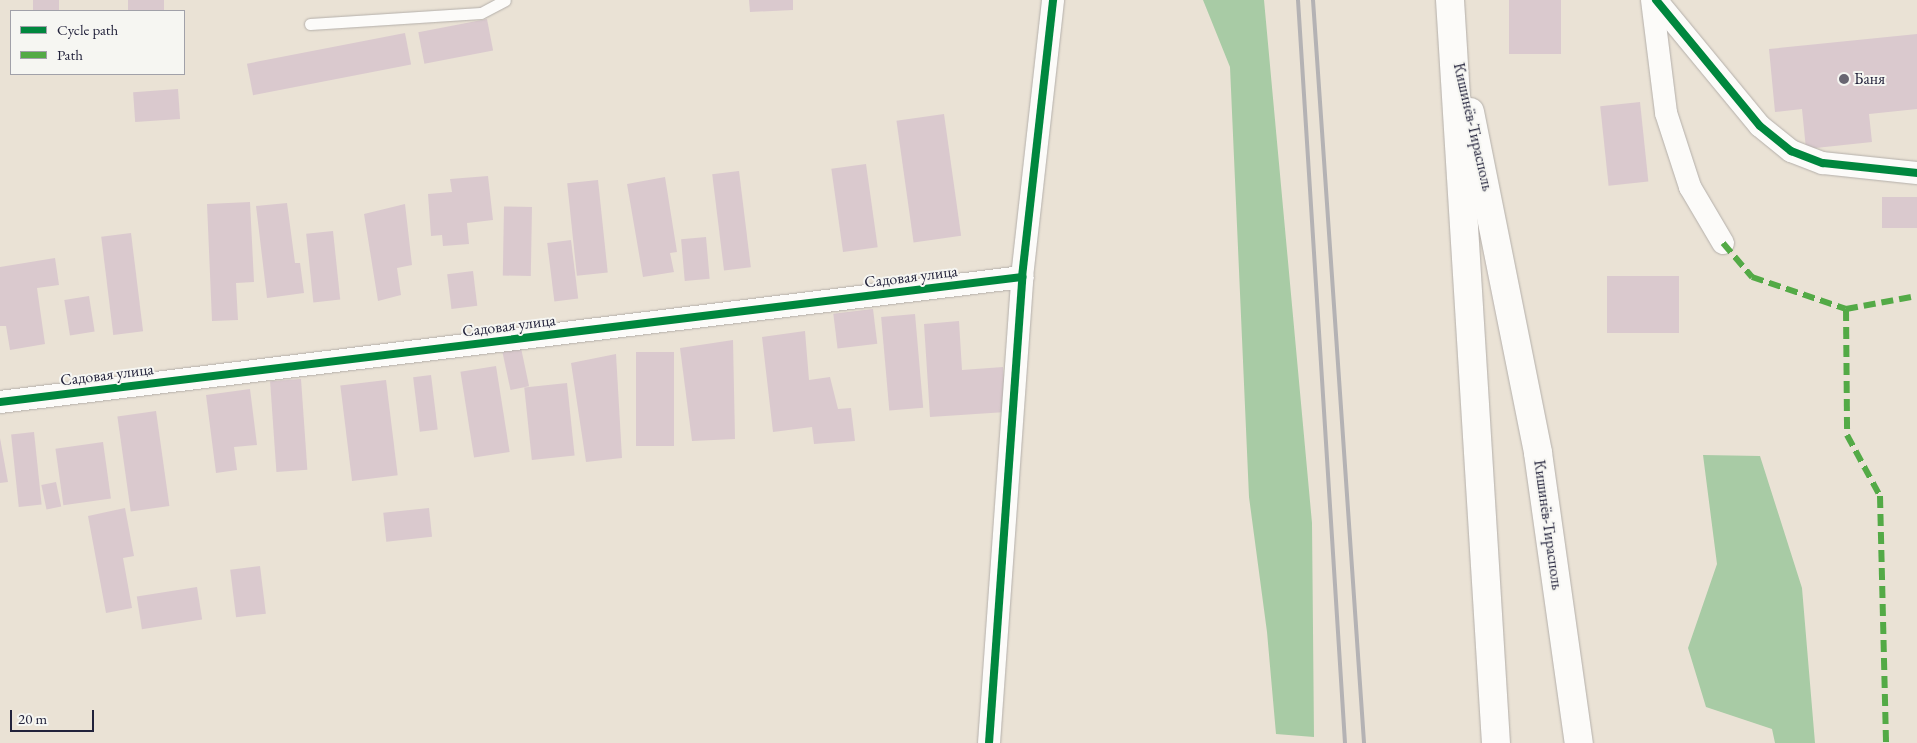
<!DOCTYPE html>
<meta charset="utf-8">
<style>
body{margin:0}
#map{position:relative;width:1917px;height:743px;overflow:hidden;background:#eae2d5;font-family:"EB Garamond",serif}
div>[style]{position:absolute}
.forest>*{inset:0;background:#a8cba5}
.building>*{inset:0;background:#dac9ce;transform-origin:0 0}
.roads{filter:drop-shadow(0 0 1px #b4afaa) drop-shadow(0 0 1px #b4afaa)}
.lane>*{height:11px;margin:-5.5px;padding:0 5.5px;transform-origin:5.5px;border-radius:5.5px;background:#fcfbf9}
.street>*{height:22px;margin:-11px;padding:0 11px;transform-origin:11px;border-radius:11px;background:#fcfbf9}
.primary>*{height:28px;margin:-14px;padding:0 14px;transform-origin:14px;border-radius:14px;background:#fcfbf9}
.rail>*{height:4px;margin:-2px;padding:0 2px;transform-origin:2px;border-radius:2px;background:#b4b2b4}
.quiet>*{height:6px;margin-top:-3px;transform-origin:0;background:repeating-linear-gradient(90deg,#53aa46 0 12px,transparent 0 18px)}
.cycleway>*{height:8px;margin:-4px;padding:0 4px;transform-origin:4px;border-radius:4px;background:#00873e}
.dots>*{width:14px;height:14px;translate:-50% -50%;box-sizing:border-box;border:2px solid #f6f6f2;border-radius:50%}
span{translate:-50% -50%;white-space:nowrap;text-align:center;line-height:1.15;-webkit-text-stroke:4px #f6f6f2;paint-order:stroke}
.poi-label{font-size:16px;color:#22223b}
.left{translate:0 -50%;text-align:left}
.street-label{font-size:16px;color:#22223b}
.legend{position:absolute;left:10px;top:10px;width:175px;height:65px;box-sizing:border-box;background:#f6f6f2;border:1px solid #a1a1a9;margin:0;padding:6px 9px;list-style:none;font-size:15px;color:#22223b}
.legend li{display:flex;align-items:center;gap:10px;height:25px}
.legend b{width:25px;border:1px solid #a1a1a9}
.scale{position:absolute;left:10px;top:710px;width:84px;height:22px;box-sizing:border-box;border:2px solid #22223b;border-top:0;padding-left:6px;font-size:15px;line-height:18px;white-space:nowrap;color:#22223b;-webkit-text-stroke:4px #f6f6f2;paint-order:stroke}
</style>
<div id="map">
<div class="forest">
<i style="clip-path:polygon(1203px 0,1264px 0,1312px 523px,1314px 737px,1276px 734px,1267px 632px,1249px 497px,1230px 67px)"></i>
<i style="clip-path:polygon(1703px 455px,1760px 456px,1802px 588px,1815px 743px,1775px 743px,1772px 729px,1706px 707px,1688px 648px,1717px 564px)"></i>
</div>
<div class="building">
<i style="left:33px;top:0;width:26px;height:11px"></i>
<i style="left:128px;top:0;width:36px;height:11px"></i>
<i style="clip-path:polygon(749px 0,793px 0,793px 10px,750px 12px)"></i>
<i style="left:1509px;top:0;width:52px;height:54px"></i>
<i style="left:487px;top:19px;width:32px;height:70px;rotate:79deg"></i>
<i style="left:405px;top:33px;width:32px;height:161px;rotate:79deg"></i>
<i style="clip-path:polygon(1917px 34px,1917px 109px,1869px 114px,1872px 142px,1806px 149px,1802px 109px,1775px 112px,1769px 49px)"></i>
<i style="left:178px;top:89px;width:30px;height:45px;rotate:86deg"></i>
<i style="left:1640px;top:102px;width:80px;height:40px;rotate:84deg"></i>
<i style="left:944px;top:114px;width:123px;height:48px;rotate:82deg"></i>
<i style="left:866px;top:164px;width:84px;height:35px;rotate:82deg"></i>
<i style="left:739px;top:171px;width:97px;height:27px;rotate:83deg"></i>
<i style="clip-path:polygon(488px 176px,493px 220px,467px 223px,469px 244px,443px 246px,442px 235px,431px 236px,428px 194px,452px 192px,450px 179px)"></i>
<i style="clip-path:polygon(665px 177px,677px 252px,670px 253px,674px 272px,643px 277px,627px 184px)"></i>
<i style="left:598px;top:180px;width:93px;height:31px;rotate:84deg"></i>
<i style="left:1917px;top:197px;width:31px;height:35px;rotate:90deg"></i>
<i style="clip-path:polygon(250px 202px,254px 282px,236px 283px,238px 320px,212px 321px,207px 204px)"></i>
<i style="clip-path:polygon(287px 203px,295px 263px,300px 263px,304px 293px,267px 298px,256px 206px)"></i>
<i style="clip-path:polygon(405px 204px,412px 265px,397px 268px,401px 295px,378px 301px,364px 214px)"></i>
<i style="left:532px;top:207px;width:69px;height:28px;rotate:91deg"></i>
<i style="left:333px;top:231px;width:69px;height:27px;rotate:84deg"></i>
<i style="left:131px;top:233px;width:99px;height:30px;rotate:83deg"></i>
<i style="left:706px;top:237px;width:42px;height:25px;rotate:85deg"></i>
<i style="left:571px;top:240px;width:59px;height:24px;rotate:83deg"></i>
<i style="clip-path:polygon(55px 258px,59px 285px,37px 288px,45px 344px,10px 350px,6px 326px,0 326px,0 267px)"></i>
<i style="left:473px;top:271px;width:35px;height:26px;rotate:83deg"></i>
<i style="left:1679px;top:276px;width:57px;height:72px;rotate:90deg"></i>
<i style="left:89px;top:296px;width:36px;height:25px;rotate:81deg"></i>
<i style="left:873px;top:309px;width:35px;height:40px;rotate:83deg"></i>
<i style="left:915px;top:314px;width:94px;height:34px;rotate:85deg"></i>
<i style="clip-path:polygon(959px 321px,962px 370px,1003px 367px,1006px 412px,930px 417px,924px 324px)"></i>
<i style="clip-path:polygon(805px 331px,809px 380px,830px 377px,838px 409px,851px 408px,855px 441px,814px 444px,812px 427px,773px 432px,762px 337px)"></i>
<i style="clip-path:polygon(733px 340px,735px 439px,692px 441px,680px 348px)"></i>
<i style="left:521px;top:348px;width:39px;height:19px;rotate:78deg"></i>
<i style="left:636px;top:352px;width:38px;height:94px"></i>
<i style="clip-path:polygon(616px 354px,622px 458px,586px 462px,571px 363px)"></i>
<i style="left:496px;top:366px;width:87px;height:36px;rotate:81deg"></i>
<i style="left:431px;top:375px;width:55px;height:18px;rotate:83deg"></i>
<i style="left:301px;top:379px;width:91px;height:31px;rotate:86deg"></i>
<i style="left:386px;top:380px;width:96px;height:46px;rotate:83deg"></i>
<i style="left:567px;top:383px;width:73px;height:43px;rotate:84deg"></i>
<i style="clip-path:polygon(250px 389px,257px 445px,234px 447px,237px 470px,216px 473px,206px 395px)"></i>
<i style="left:156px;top:411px;width:96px;height:39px;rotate:82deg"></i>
<i style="left:34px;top:432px;width:73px;height:23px;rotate:84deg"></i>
<i style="clip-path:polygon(0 438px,8px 482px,0 483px)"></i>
<i style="left:103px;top:442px;width:57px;height:48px;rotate:82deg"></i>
<i style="left:56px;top:482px;width:25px;height:15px;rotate:78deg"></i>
<i style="clip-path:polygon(125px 508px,134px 556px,123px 558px,132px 608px,106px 613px,88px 516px)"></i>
<i style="left:429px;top:508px;width:29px;height:46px;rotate:84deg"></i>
<i style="left:260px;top:566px;width:48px;height:30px;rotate:83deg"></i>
<i style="left:197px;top:587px;width:33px;height:61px;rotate:81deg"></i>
</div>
<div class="roads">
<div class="lane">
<i style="left:310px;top:24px;width:171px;rotate:-3.7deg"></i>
<i style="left:481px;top:13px;width:27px;rotate:-28deg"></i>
</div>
<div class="street">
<i style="left:1652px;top:0;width:114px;rotate:82.9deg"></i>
<i style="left:1666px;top:113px;width:78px;rotate:72deg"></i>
<i style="left:1690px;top:187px;width:65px;rotate:59.5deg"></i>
<i style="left:1656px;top:0;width:163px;rotate:50.5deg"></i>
<i style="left:1760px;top:126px;width:40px;rotate:39deg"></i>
<i style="left:1791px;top:151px;width:34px;rotate:21deg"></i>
<i style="left:1823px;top:163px;width:95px;rotate:6.1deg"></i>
<i style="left:0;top:402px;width:1030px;rotate:-6.97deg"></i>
<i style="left:989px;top:743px;width:467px;rotate:-85.9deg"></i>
<i style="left:1022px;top:277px;width:279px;rotate:-83.6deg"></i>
</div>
<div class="primary">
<i style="left:1450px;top:0;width:744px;rotate:86.46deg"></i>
<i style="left:1470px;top:112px;width:348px;rotate:78.7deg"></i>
<i style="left:1538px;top:453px;width:293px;rotate:82deg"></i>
</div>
</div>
<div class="rail">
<i style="left:1298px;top:0;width:744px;rotate:86.38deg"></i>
<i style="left:1313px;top:0;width:745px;rotate:86.07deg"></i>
</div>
<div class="quiet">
<i style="left:1723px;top:243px;width:45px;rotate:49.5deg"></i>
<i style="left:1752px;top:277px;width:99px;rotate:18.8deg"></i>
<i style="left:1846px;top:309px;width:126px;rotate:89.5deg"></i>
<i style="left:1847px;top:435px;width:69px;rotate:61.6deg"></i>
<i style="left:1880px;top:496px;width:247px;rotate:88.6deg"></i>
<i style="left:1846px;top:309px;width:72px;rotate:-10.4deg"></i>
</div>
<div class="cycleway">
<i style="left:1656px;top:0;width:163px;rotate:50.5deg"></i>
<i style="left:1760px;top:126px;width:40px;rotate:39deg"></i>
<i style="left:1791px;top:151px;width:34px;rotate:21deg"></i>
<i style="left:1823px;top:163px;width:95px;rotate:6.1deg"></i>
<i style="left:0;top:402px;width:1030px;rotate:-6.97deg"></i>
<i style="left:989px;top:743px;width:467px;rotate:-85.9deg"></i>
<i style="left:1022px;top:277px;width:279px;rotate:-83.6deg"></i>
</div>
<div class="dots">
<i style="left:1844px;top:79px;background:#686571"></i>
</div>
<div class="poi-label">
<span class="left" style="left:1854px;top:79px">Баня</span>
</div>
<div class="street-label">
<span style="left:1473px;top:127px;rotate:77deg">Кишинёв-Тирасполь</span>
<span style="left:911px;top:277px;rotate:-7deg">Садовая улица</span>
<span style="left:509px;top:326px;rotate:-7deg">Садовая улица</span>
<span style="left:107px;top:375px;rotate:-7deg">Садовая улица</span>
<span style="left:1548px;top:525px;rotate:82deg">Кишинёв-Тирасполь</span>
</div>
<ul class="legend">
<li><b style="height:6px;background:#00873e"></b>Cycle path</li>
<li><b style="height:6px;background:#53aa46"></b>Path</li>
</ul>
<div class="scale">20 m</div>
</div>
